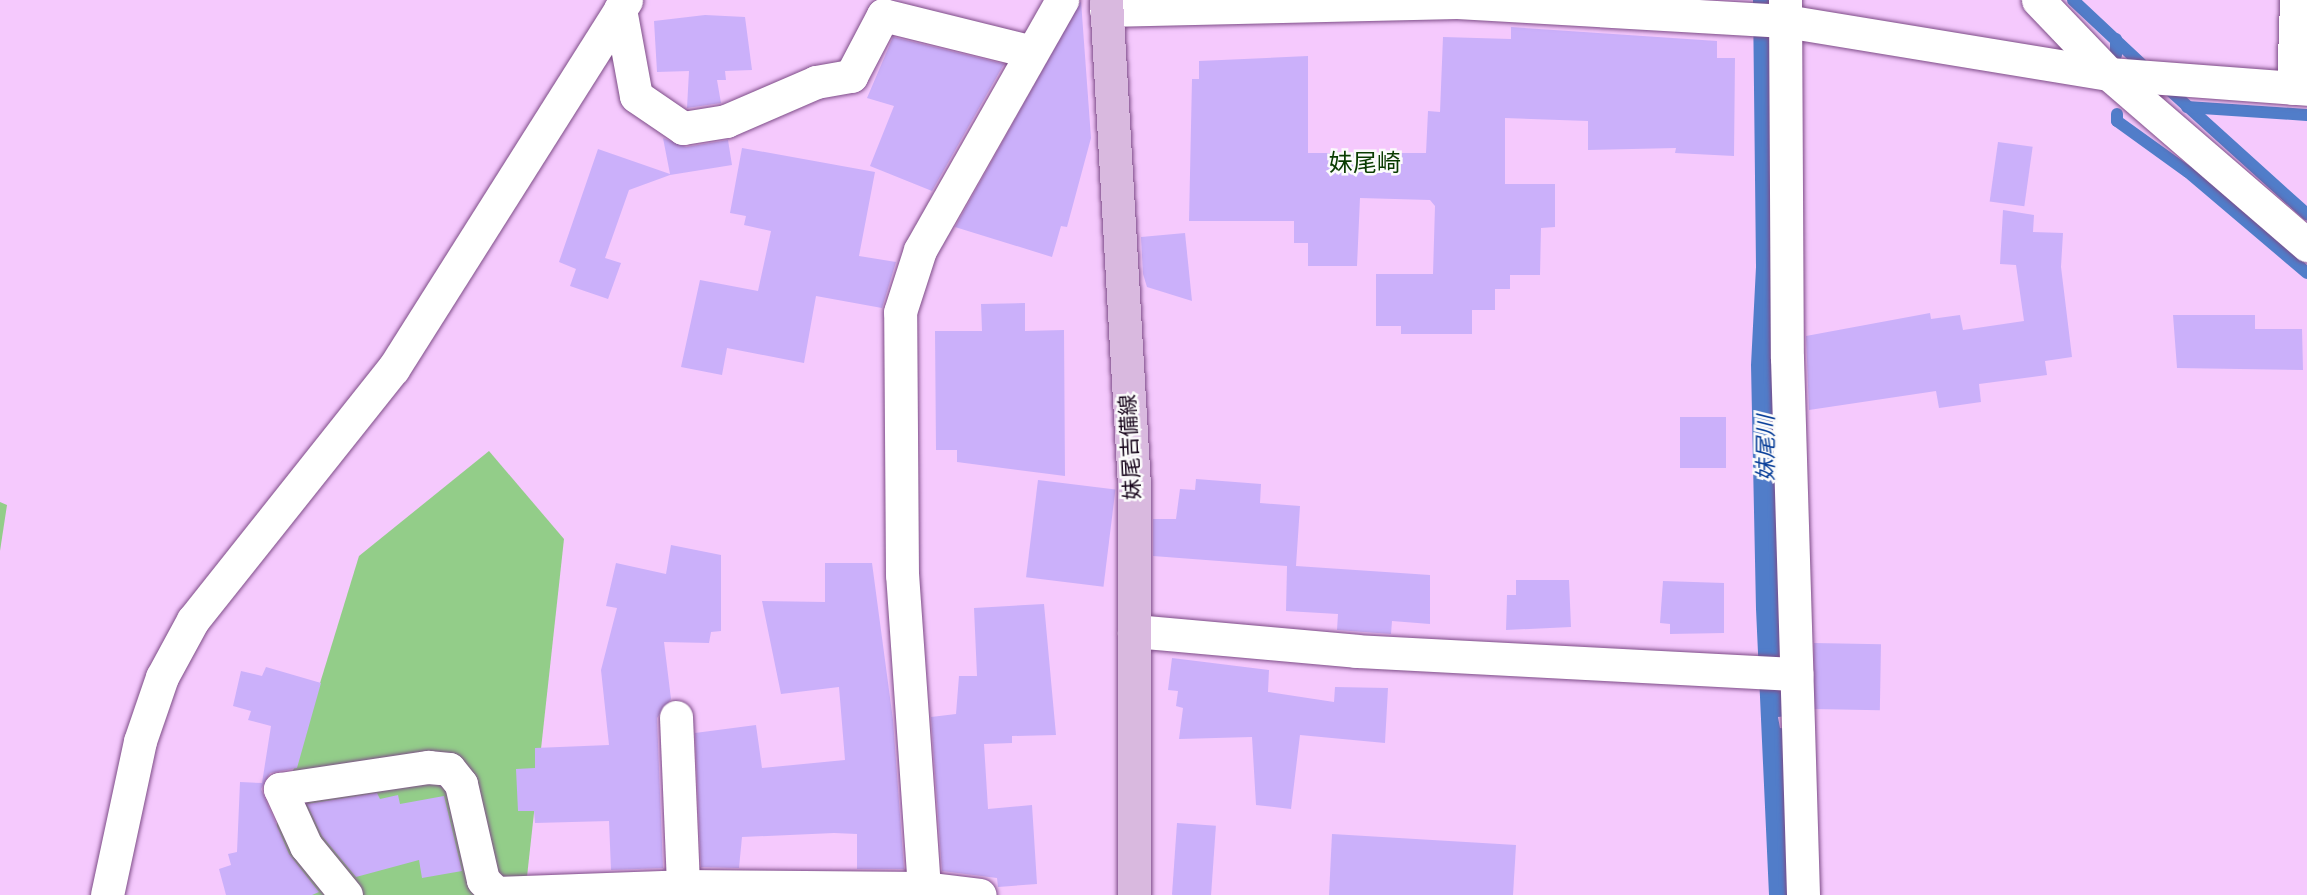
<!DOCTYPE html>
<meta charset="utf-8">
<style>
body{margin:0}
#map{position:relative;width:2307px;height:895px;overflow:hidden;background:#f5c9fd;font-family:Spectral,"Noto Sans JP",serif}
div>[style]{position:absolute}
.green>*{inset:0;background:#93cd89}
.water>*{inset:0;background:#517dc9}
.stream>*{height:12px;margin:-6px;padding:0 6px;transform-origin:6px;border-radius:6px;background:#517dc9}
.building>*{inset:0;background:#cbb0fa;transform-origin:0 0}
.roads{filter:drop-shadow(0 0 2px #7d4c87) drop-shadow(0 0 2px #7d4c87)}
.minor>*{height:33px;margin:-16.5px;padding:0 16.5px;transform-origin:16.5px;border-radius:16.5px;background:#fff}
.major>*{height:33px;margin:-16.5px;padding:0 16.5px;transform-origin:16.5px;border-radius:16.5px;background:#d9b9df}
span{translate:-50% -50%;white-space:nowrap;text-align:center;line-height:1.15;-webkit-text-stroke:5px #fbfbfb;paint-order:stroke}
.street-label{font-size:21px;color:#17051b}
.water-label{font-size:22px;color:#093f99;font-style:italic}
.quarter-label{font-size:24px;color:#093b01}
</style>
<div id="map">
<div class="green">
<i style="clip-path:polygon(489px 451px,564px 539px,525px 895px,255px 895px,359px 556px)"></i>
<i style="clip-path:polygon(0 502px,7px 505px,0 551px)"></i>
</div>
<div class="water">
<i style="clip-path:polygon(1753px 0,1777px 0,1787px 716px,1778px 717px,1780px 728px,1787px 729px,1793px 895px,1769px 895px,1756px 609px,1751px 365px,1756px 267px)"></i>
</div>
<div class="stream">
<i style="left:2073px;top:0;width:104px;rotate:43.1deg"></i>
<i style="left:2116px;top:39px;width:16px;rotate:90deg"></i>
<i style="left:2164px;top:85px;width:193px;rotate:42.1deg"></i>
<i style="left:2187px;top:107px;width:120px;rotate:3.8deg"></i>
<i style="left:2117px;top:114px;width:7px;rotate:90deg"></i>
<i style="left:2117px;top:121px;width:87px;rotate:35.7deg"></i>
<i style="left:2188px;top:172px;width:156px;rotate:40.3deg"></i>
</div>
<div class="building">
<i style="clip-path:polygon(1081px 1px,1091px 138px,1067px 227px,1061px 226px,1052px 257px,955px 227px)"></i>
<i style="clip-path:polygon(705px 15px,745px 17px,752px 70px,725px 71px,726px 80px,717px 80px,721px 103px,687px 108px,689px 71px,657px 72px,654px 21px)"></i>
<i style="clip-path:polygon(1511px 27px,1717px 41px,1717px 58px,1735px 58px,1734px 156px,1675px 153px,1676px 148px,1588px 150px,1588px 121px,1505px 118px,1505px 184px,1555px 184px,1555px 227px,1541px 228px,1540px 275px,1510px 275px,1510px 289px,1495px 289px,1495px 310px,1472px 310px,1472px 334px,1401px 334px,1401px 326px,1376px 326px,1376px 274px,1433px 274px,1435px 206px,1430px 200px,1360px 198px,1357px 266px,1308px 266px,1308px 243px,1294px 243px,1294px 221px,1189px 221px,1192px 79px,1199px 79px,1199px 61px,1308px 56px,1308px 153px,1426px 153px,1428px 111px,1440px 112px,1443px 37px,1511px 39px)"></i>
<i style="clip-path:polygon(893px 37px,1004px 64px,932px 191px,870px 166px,894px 106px,867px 98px)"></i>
<i style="clip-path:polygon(663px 138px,686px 147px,728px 140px,732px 165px,670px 175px,629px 190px,605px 258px,621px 263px,608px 299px,570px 286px,576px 269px,559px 262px,598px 149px,670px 174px)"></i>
<i style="left:1998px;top:142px;width:35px;height:60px;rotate:8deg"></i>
<i style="clip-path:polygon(742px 148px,875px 172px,859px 256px,896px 262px,882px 308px,816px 296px,804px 363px,727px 348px,722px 375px,681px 367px,700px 280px,758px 291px,771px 231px,744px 225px,746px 216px,730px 213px)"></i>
<i style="clip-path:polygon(2003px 210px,2034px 215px,2033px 232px,2063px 233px,2061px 267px,2072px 357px,2045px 361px,2047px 375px,1979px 384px,1981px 402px,1939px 408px,1936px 391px,1809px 410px,1806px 336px,1930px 313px,1931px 319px,1960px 315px,1963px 330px,2024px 321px,2016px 265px,2000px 264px)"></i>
<i style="clip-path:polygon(1185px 233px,1192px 301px,1147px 287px,1143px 274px,1141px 237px)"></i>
<i style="clip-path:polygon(1025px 303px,1025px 331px,1064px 330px,1065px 476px,957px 462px,957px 450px,936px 450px,935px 331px,982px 331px,981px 304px)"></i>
<i style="clip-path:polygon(2173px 315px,2255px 315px,2255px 329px,2302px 329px,2303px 370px,2177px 368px)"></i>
<i style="left:1680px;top:417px;width:46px;height:51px"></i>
<i style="clip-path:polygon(1196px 479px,1261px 484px,1260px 503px,1300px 506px,1296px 566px,1430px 575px,1430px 624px,1392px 621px,1391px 634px,1337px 630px,1338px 614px,1286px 611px,1287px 566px,1153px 556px,1153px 519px,1176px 519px,1180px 489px,1195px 490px)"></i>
<i style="left:1038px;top:480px;width:78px;height:98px;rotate:7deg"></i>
<i style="clip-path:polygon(671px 545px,721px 555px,721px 631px,711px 632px,709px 643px,664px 642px,671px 699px,657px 718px,663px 868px,611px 870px,609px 821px,535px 823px,534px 811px,518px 811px,516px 769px,535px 768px,535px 748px,609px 745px,601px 670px,617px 608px,606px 606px,616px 563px,666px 574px)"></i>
<i style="clip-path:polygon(825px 563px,872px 563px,893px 720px,904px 869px,857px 869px,857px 834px,834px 833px,742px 837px,739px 868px,701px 867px,695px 733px,756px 725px,762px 768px,845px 760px,839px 687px,781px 694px,762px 601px,825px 602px)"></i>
<i style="clip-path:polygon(1516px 580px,1569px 580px,1571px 627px,1506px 630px,1507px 595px,1516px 595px)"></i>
<i style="clip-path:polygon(1663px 581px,1724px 583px,1724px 633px,1670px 634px,1670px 624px,1660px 623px)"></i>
<i style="clip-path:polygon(1044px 604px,1056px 735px,1012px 736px,1012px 743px,984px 744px,988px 809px,1032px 805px,1037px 884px,998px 887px,997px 878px,942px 871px,931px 717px,956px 714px,959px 676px,977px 676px,974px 608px)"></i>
<i style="left:1814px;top:643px;width:67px;height:66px;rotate:1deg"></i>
<i style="clip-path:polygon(1172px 658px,1269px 670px,1268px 692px,1334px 702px,1335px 687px,1388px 688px,1385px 743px,1300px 735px,1291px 809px,1256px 805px,1252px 737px,1179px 739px,1183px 708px,1176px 706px,1178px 691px,1168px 690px)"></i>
<i style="clip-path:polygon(266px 667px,321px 683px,297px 768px,270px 773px,261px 789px,289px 854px,319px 892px,312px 895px,226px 895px,219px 869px,231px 865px,228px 854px,237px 852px,240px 782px,262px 783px,271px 726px,248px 720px,251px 711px,233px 706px,241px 671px,262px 676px)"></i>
<i style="clip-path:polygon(377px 793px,380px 799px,398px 795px,400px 804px,444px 796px,462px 871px,422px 878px,419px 860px,356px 877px,322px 836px,307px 804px)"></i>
<i style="left:1177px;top:823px;width:39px;height:72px;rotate:4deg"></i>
<i style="clip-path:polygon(1332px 834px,1516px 845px,1513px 895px,1329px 895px)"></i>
</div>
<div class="roads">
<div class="minor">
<i style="left:1785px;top:0;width:358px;rotate:89.7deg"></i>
<i style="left:1787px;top:358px;width:537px;rotate:88.29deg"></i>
<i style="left:2038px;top:0;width:103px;rotate:46.2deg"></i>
<i style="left:2109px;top:74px;width:262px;rotate:40.8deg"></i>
<i style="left:620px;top:9px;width:88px;rotate:79.6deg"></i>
<i style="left:636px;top:96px;width:57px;rotate:34.2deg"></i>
<i style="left:683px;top:128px;width:44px;rotate:-9.2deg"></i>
<i style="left:726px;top:121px;width:98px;rotate:-23.4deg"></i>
<i style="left:816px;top:82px;width:36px;rotate:-10deg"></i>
<i style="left:851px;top:76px;width:69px;rotate:-62.3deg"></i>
<i style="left:883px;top:15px;width:149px;rotate:13.9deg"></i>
<i style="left:1106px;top:10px;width:351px;rotate:-1.3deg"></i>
<i style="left:1457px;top:2px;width:329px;rotate:3.3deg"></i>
<i style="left:1785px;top:21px;width:328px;rotate:9.3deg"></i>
<i style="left:2109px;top:74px;width:199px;rotate:4.3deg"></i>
<i style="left:2293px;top:88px;width:88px;rotate:-88deg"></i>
<i style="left:1134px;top:631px;width:223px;rotate:5.1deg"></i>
<i style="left:1356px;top:651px;width:441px;rotate:3deg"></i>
<i style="left:676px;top:717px;width:169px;rotate:87.6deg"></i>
<i style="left:924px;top:888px;width:314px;rotate:-94deg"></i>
<i style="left:902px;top:575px;width:263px;rotate:-90.4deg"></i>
<i style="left:900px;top:312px;width:65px;rotate:-72.1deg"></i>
<i style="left:920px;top:250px;width:288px;rotate:-60.4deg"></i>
<i style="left:107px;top:895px;width:157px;rotate:-77.9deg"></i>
<i style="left:140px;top:741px;width:68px;rotate:-71deg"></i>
<i style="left:162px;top:677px;width:65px;rotate:-61.5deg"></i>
<i style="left:193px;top:620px;width:321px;rotate:-51.5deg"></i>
<i style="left:393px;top:369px;width:436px;rotate:-57.7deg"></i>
<i style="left:346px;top:895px;width:63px;rotate:-129.2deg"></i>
<i style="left:306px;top:846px;width:63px;rotate:-114.5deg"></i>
<i style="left:280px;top:789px;width:150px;rotate:-8.5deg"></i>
<i style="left:428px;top:767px;width:21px;rotate:5deg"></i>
<i style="left:449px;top:769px;width:19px;rotate:51deg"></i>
<i style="left:461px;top:784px;width:98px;rotate:77.1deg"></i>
<i style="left:483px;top:880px;width:18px;rotate:45deg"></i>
<i style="left:496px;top:893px;width:187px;rotate:-2.1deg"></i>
<i style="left:683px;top:886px;width:241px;rotate:0.5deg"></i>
<i style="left:924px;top:888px;width:56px;rotate:7.1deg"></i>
</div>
<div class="major">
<i style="left:1106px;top:0;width:487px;rotate:86.7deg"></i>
<i style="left:1134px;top:486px;width:409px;rotate:90deg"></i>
</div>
</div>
<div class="street-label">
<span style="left:1131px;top:447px;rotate:-93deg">妹尾吉備線</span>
</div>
<div class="water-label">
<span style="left:1767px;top:448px;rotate:-90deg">妹尾川</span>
</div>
<div class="quarter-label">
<span style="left:1365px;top:165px">妹尾崎</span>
</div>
</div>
